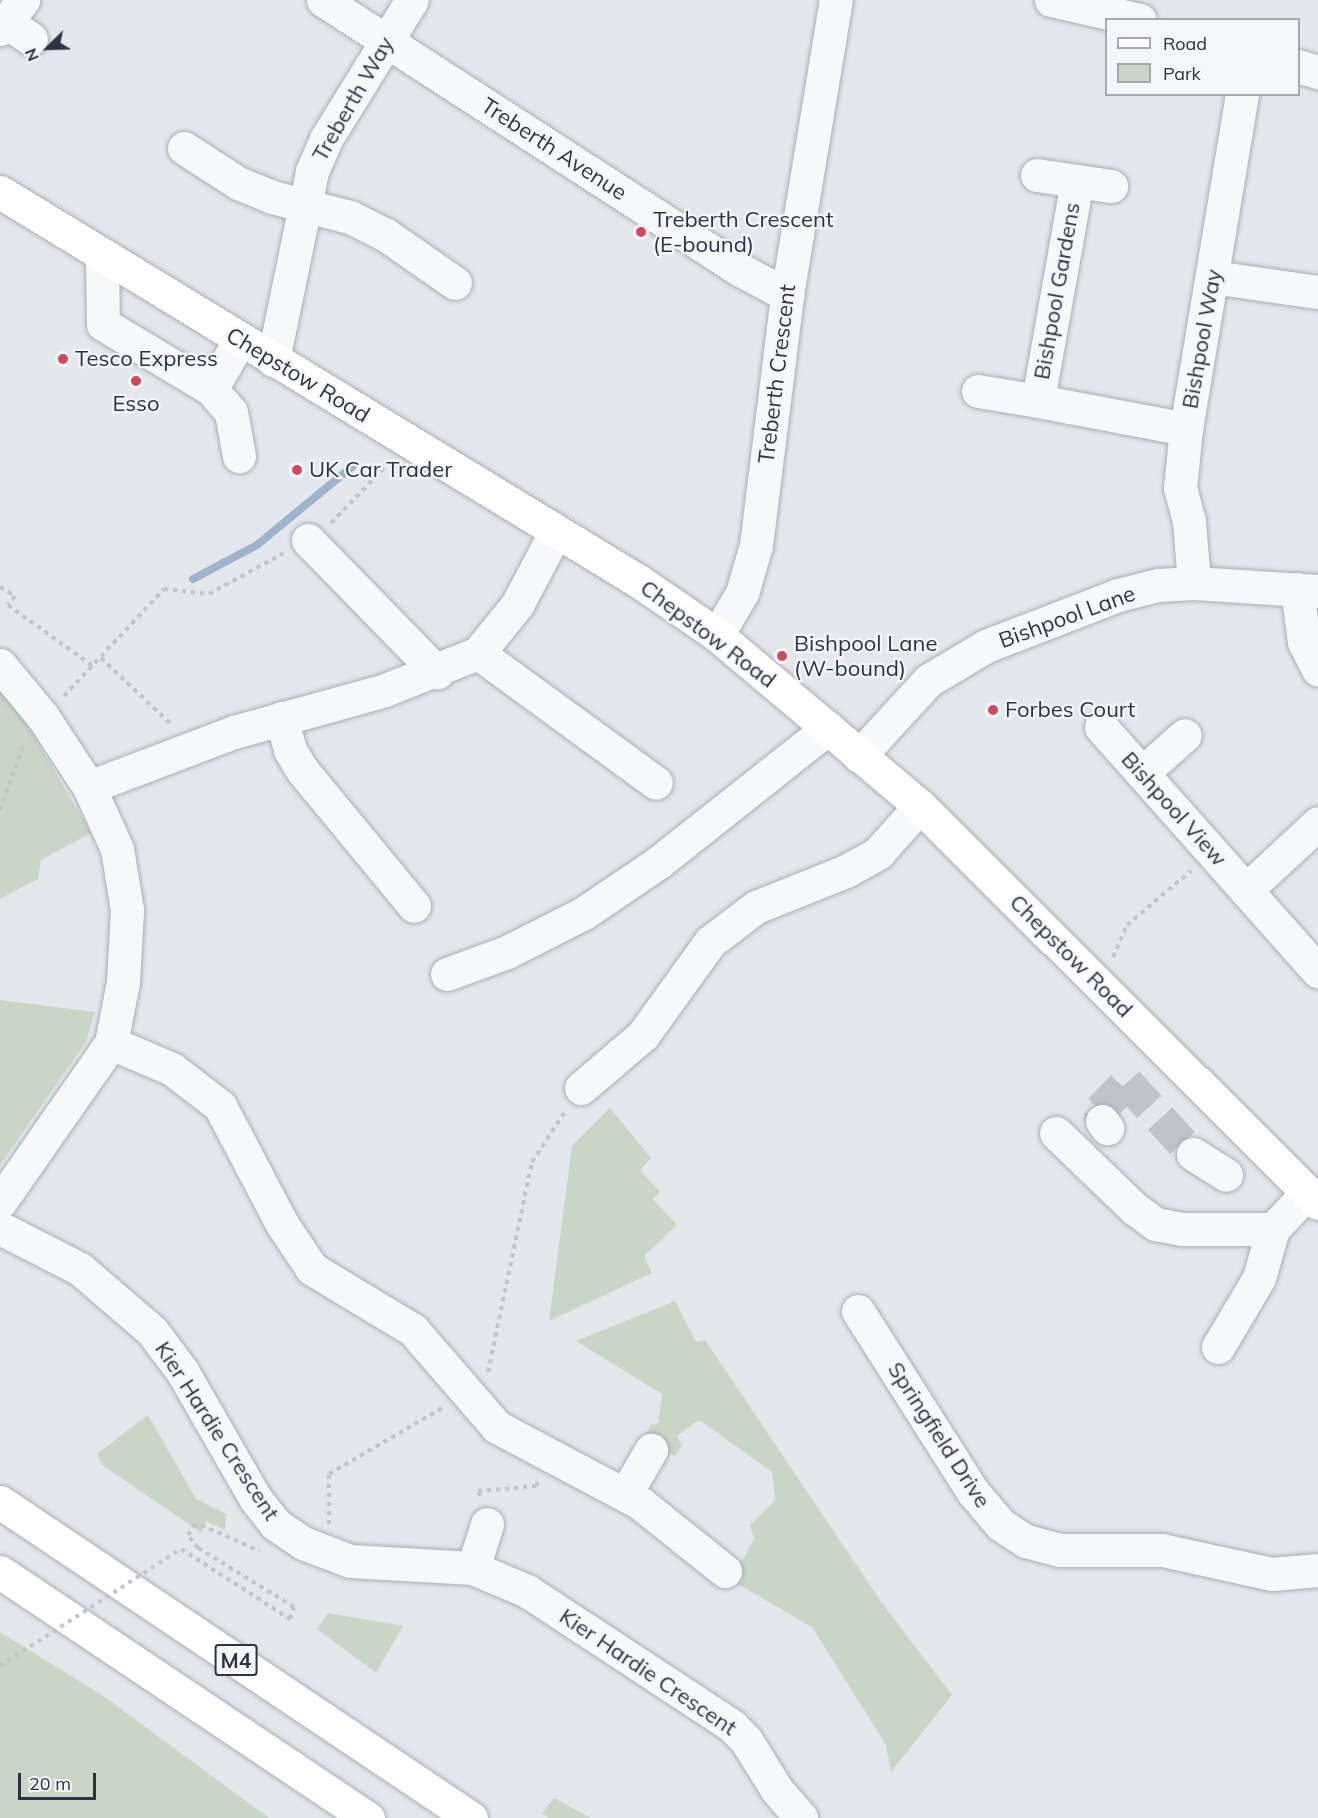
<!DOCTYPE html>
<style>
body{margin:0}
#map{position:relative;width:1318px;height:1818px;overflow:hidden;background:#e4e7ec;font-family:Mulish,sans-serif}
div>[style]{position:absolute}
.green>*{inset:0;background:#c9d6c5}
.stream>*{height:8px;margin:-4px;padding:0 4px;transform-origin:4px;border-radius:4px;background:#9fb4cc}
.minor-tunnel>*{height:33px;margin-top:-16.5px;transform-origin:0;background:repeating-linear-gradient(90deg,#bfc3cb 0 33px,transparent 0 49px)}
.path>*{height:4px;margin-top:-2px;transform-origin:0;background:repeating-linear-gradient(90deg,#c2c5cb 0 4.5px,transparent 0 9px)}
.roads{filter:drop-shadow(0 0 2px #a9aeb7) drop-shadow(0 0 2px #a9aeb7)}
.minor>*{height:33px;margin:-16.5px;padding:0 16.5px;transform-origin:16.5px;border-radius:16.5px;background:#f7f8fa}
.major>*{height:33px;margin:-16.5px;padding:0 16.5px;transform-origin:16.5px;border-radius:16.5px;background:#fff}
.highway>*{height:33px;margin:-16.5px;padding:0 16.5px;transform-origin:16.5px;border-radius:16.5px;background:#fff}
.path-bridge>*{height:4px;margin-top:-2px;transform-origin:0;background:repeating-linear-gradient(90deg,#c2c5cb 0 4.5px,transparent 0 9px)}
.dots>*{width:16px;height:16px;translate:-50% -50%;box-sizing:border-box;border:3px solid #f4f6f9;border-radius:50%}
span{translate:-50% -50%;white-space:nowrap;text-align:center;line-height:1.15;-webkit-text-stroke:4.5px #f4f6f9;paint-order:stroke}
.shield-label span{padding:2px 4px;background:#f4f6f9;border:2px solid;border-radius:4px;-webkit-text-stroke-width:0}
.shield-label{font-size:21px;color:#2b3445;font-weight:700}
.street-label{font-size:22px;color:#2b3445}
.poi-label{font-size:22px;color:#2b3445}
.left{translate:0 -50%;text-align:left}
.legend{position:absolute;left:1105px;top:18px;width:195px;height:78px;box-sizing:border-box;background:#f4f6f9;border:2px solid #a4a8b1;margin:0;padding:8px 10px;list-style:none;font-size:18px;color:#2b3445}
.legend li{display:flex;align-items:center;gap:12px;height:30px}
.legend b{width:30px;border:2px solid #a4a8b1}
.north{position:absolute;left:18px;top:18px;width:60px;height:60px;-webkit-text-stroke:4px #f4f6f9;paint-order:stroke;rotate:247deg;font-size:16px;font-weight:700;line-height:24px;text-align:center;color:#2b3445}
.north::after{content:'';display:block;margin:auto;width:21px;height:27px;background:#2b3445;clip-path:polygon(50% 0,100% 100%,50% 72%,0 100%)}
.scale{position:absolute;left:18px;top:1773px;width:78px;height:27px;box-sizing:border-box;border:3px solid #2b3445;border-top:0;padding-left:8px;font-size:18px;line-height:21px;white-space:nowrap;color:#2b3445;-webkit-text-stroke:4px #f4f6f9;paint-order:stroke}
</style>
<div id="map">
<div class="green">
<i style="clip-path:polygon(0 689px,28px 726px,91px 833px,41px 860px,38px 879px,0 899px)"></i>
<i style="clip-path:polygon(0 1000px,95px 1012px,86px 1042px,0 1165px)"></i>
<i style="clip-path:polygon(610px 1108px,651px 1158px,640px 1170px,660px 1192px,653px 1199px,677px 1225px,644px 1256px,652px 1273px,549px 1321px,572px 1146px)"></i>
<i style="clip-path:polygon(675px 1301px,696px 1342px,705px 1340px,882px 1603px,952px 1695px,891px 1772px,886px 1745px,812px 1627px,731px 1580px,754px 1539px,750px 1525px,775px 1500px,772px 1472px,699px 1420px,677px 1436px,682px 1446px,675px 1456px,645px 1440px,650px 1425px,658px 1423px,662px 1394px,576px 1341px)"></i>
<i style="clip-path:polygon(148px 1415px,196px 1499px,226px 1514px,225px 1530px,205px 1521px,202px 1533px,102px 1465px,97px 1454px)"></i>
<i style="clip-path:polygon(328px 1613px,403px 1626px,376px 1673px,317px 1629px)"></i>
<i style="clip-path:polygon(0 1632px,102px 1695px,269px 1818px,0 1818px)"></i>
<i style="clip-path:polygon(554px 1798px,591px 1818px,548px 1818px,542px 1813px)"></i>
</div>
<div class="stream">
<i style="left:193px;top:579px;width:72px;rotate:-28deg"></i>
<i style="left:257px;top:545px;width:124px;rotate:-39.5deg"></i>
</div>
<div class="minor-tunnel">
<i style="left:1102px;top:1121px;width:11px;rotate:-100deg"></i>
<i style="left:1100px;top:1110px;width:39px;rotate:-46deg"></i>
<i style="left:1127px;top:1082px;width:98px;rotate:47.5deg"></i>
</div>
<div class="path">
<i style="left:331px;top:523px;width:85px;rotate:-46deg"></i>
<i style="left:0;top:587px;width:17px;rotate:31deg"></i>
<i style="left:15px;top:596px;width:11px;rotate:128deg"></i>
<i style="left:8px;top:605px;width:105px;rotate:35.7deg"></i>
<i style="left:101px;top:658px;width:98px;rotate:43.3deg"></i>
<i style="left:64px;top:696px;width:146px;rotate:-46.9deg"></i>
<i style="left:164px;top:589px;width:45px;rotate:6.3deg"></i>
<i style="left:209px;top:594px;width:85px;rotate:-28.7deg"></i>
<i style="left:0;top:810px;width:71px;rotate:-70.3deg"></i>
<i style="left:1113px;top:957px;width:35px;rotate:-66deg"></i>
<i style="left:1127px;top:925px;width:84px;rotate:-40.2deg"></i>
<i style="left:488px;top:1372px;width:215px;rotate:-78.2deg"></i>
<i style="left:532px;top:1162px;width:60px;rotate:-56.6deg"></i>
<i style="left:480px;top:1496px;width:5px;rotate:-112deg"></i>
<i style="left:478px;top:1491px;width:58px;rotate:-4.9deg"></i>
<i style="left:536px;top:1486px;width:7px;rotate:-63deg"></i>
<i style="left:329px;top:1524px;width:50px;rotate:-90deg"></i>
<i style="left:329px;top:1474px;width:131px;rotate:-30.3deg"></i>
<i style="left:181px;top:1549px;width:130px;rotate:32.7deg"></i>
<i style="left:290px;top:1619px;width:13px;rotate:-72deg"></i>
<i style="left:294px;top:1607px;width:113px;rotate:-148.4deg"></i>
<i style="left:198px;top:1548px;width:16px;rotate:-128deg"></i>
<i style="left:188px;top:1535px;width:12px;rotate:-59deg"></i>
<i style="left:194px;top:1525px;width:7px"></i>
<i style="left:201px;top:1525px;width:64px;rotate:24.1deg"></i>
</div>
<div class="roads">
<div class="minor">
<i style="left:323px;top:0;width:495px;rotate:32.9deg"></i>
<i style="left:739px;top:269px;width:55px;rotate:28.4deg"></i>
<i style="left:1051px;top:0;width:91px;rotate:12.7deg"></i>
<i style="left:6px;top:22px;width:28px;rotate:-52deg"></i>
<i style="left:0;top:29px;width:9px;rotate:-49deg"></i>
<i style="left:6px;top:22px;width:30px;rotate:34deg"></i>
<i style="left:1298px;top:66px;width:21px;rotate:17deg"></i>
<i style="left:184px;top:148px;width:64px;rotate:32.9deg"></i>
<i style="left:238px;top:183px;width:37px;rotate:22deg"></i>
<i style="left:272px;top:197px;width:81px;rotate:14.4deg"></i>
<i style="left:350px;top:217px;width:40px;rotate:26.6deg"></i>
<i style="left:386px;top:235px;width:84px;rotate:34.8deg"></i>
<i style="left:1037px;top:175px;width:75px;rotate:8.5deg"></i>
<i style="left:1077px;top:181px;width:223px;rotate:100.1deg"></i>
<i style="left:1038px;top:401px;width:151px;rotate:10.7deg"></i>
<i style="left:102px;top:255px;width:69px;rotate:89.2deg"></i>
<i style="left:103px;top:324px;width:126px;rotate:31deg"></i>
<i style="left:211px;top:389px;width:57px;rotate:-59.4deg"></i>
<i style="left:1212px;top:277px;width:107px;rotate:8.1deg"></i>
<i style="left:273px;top:360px;width:193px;rotate:-78.3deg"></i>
<i style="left:312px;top:171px;width:35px;rotate:-66deg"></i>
<i style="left:326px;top:139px;width:163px;rotate:-58.3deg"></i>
<i style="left:211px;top:389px;width:30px;rotate:49deg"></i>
<i style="left:231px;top:412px;width:45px;rotate:79.7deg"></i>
<i style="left:978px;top:391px;width:61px;rotate:9.5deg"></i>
<i style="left:308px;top:540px;width:185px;rotate:45.7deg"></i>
<i style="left:1194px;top:583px;width:62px;rotate:-94.6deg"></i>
<i style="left:1189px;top:521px;width:34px;rotate:-105deg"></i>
<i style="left:1180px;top:488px;width:59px;rotate:-84.2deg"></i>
<i style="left:1186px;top:429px;width:340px;rotate:-80.5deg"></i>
<i style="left:1297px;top:589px;width:53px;rotate:82.5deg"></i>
<i style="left:1304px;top:642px;width:31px;rotate:63deg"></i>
<i style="left:717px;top:635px;width:49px;rotate:-59.2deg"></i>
<i style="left:742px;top:593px;width:50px;rotate:-73.7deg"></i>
<i style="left:756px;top:545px;width:252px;rotate:-82.9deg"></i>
<i style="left:787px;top:295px;width:299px;rotate:-80.6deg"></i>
<i style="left:478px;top:653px;width:220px;rotate:36.1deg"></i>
<i style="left:0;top:665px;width:67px;rotate:50.4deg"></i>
<i style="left:43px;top:717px;width:84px;rotate:56.7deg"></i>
<i style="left:89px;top:787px;width:68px;rotate:65.7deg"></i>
<i style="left:117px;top:849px;width:62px;rotate:80.7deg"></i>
<i style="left:127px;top:910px;width:72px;rotate:93.2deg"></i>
<i style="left:123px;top:982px;width:62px;rotate:101.1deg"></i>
<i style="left:111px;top:1043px;width:194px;rotate:124.9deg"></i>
<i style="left:281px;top:718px;width:33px;rotate:74deg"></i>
<i style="left:290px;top:750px;width:23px;rotate:59deg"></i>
<i style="left:302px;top:770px;width:176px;rotate:50.5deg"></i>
<i style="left:1101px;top:727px;width:327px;rotate:48.4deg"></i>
<i style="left:859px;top:756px;width:103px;rotate:-47.4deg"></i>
<i style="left:929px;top:680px;width:66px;rotate:-30.8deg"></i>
<i style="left:986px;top:646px;width:142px;rotate:-21.1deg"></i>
<i style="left:1118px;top:595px;width:41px;rotate:-14deg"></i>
<i style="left:1158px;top:585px;width:36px;rotate:-3deg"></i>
<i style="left:1194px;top:583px;width:124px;rotate:3.7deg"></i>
<i style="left:1142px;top:773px;width:57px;rotate:-41.5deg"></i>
<i style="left:89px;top:787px;width:155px;rotate:-20.8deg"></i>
<i style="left:234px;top:732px;width:157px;rotate:-15.5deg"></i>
<i style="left:385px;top:690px;width:100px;rotate:-21.7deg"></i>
<i style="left:478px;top:653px;width:62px;rotate:-50.9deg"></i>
<i style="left:517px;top:605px;width:84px;rotate:-62.2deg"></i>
<i style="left:1246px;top:890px;width:98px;rotate:-42.9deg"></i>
<i style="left:447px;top:974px;width:64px;rotate:-20.1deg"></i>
<i style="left:507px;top:952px;width:86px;rotate:-26.9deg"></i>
<i style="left:584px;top:913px;width:91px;rotate:-34.2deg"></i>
<i style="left:659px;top:862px;width:216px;rotate:-38.4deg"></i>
<i style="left:111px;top:1043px;width:66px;rotate:23.1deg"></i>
<i style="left:172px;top:1069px;width:61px;rotate:37.6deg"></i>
<i style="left:220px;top:1106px;width:133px;rotate:62.3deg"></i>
<i style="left:282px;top:1224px;width:54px;rotate:56.3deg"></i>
<i style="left:312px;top:1269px;width:118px;rotate:31.1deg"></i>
<i style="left:413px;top:1330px;width:128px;rotate:49.1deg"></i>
<i style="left:497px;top:1427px;width:162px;rotate:28deg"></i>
<i style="left:640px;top:1503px;width:109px;rotate:38.7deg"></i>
<i style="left:581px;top:1088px;width:82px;rotate:-40.5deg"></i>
<i style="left:643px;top:1035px;width:115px;rotate:-54.2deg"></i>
<i style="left:710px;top:942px;width:58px;rotate:-37.3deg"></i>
<i style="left:756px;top:907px;width:97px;rotate:-21.8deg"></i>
<i style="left:846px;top:871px;width:37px;rotate:-29deg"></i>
<i style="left:878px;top:853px;width:63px;rotate:-48.2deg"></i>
<i style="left:1102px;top:1121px;width:9px;rotate:54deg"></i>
<i style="left:1056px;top:1133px;width:110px;rotate:43.9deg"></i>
<i style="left:1135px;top:1209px;width:26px;rotate:36deg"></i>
<i style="left:1156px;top:1224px;width:26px;rotate:11deg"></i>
<i style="left:1182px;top:1229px;width:91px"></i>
<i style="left:1273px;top:1229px;width:50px;rotate:-46.6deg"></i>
<i style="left:1193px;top:1154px;width:39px;rotate:32deg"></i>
<i style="left:0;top:1228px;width:90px;rotate:27.1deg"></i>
<i style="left:80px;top:1269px;width:95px;rotate:40.7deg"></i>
<i style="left:152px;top:1331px;width:50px;rotate:53.1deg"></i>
<i style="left:182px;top:1371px;width:146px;rotate:60.1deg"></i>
<i style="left:255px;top:1498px;width:33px;rotate:52deg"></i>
<i style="left:275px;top:1524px;width:34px;rotate:34deg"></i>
<i style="left:303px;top:1543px;width:50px;rotate:21deg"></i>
<i style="left:350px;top:1561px;width:123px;rotate:3.3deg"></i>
<i style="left:473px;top:1568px;width:59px;rotate:23.1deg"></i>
<i style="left:527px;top:1591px;width:244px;rotate:33.3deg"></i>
<i style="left:731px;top:1725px;width:21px;rotate:45deg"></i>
<i style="left:746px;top:1740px;width:59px;rotate:58.2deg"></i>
<i style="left:777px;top:1790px;width:37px;rotate:49deg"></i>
<i style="left:858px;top:1311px;width:214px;rotate:57.6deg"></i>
<i style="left:973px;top:1492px;width:43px;rotate:49.7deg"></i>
<i style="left:1001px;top:1525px;width:30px;rotate:33deg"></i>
<i style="left:1026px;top:1541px;width:34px;rotate:15deg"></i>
<i style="left:1059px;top:1550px;width:103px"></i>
<i style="left:1162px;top:1550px;width:113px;rotate:12.3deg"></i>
<i style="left:1272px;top:1574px;width:46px;rotate:-5deg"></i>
<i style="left:1218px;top:1347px;width:80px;rotate:-59.3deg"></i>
<i style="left:1259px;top:1278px;width:51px;rotate:-74.1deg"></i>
<i style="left:626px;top:1493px;width:50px;rotate:-59.8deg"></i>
<i style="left:473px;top:1568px;width:46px;rotate:-72.3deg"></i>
</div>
<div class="major">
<i style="left:0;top:192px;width:749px;rotate:31.36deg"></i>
<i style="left:640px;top:582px;width:93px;rotate:34.5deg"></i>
<i style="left:717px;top:635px;width:265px;rotate:40.1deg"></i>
<i style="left:920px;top:806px;width:562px;rotate:44.93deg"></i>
</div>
<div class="highway">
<i style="left:0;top:1502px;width:567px;rotate:33.86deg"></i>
<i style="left:0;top:1572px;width:443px;rotate:33.8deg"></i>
</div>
</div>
<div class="path-bridge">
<i style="left:0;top:1666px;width:216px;rotate:-32.9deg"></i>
</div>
<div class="dots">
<i style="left:641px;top:232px;background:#d1495b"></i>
<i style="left:63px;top:359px;background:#d1495b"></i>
<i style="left:136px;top:381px;background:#d1495b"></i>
<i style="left:297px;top:470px;background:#d1495b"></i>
<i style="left:782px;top:656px;background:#d1495b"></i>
<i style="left:993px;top:710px;background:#d1495b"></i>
</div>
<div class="shield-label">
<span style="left:236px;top:1660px">M4</span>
</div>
<div class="street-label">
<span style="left:353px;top:99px;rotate:-60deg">Treberth Way</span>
<span style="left:554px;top:149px;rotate:33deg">Treberth Avenue</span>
<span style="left:1057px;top:291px;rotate:-80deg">Bishpool Gardens</span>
<span style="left:1202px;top:339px;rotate:-80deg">Bishpool Way</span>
<span style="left:777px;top:374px;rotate:-83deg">Treberth Crescent</span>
<span style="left:298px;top:375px;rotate:31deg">Chepstow Road</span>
<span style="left:1067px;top:617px;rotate:-20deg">Bishpool Lane</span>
<span style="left:708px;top:634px;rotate:37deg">Chepstow Road</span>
<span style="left:1174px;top:809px;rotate:48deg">Bishpool View</span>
<span style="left:1071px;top:956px;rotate:45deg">Chepstow Road</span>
<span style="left:217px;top:1431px;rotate:57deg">Kier Hardie Crescent</span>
<span style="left:939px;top:1435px;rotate:57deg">Springfield Drive</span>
<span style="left:648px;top:1672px;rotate:34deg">Kier Hardie Crescent</span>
</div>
<div class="poi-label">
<span class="left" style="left:653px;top:232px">Treberth Crescent<br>(E-bound)</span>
<span class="left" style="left:75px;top:359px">Tesco Express</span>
<span style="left:136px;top:404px">Esso</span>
<span class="left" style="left:309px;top:470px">UK Car Trader</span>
<span class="left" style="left:794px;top:656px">Bishpool Lane<br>(W-bound)</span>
<span class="left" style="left:1005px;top:710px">Forbes Court</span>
</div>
<ul class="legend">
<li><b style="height:8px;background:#fff"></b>Road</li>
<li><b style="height:16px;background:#c9d6c5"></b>Park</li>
</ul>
<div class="north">N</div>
<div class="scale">20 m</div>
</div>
